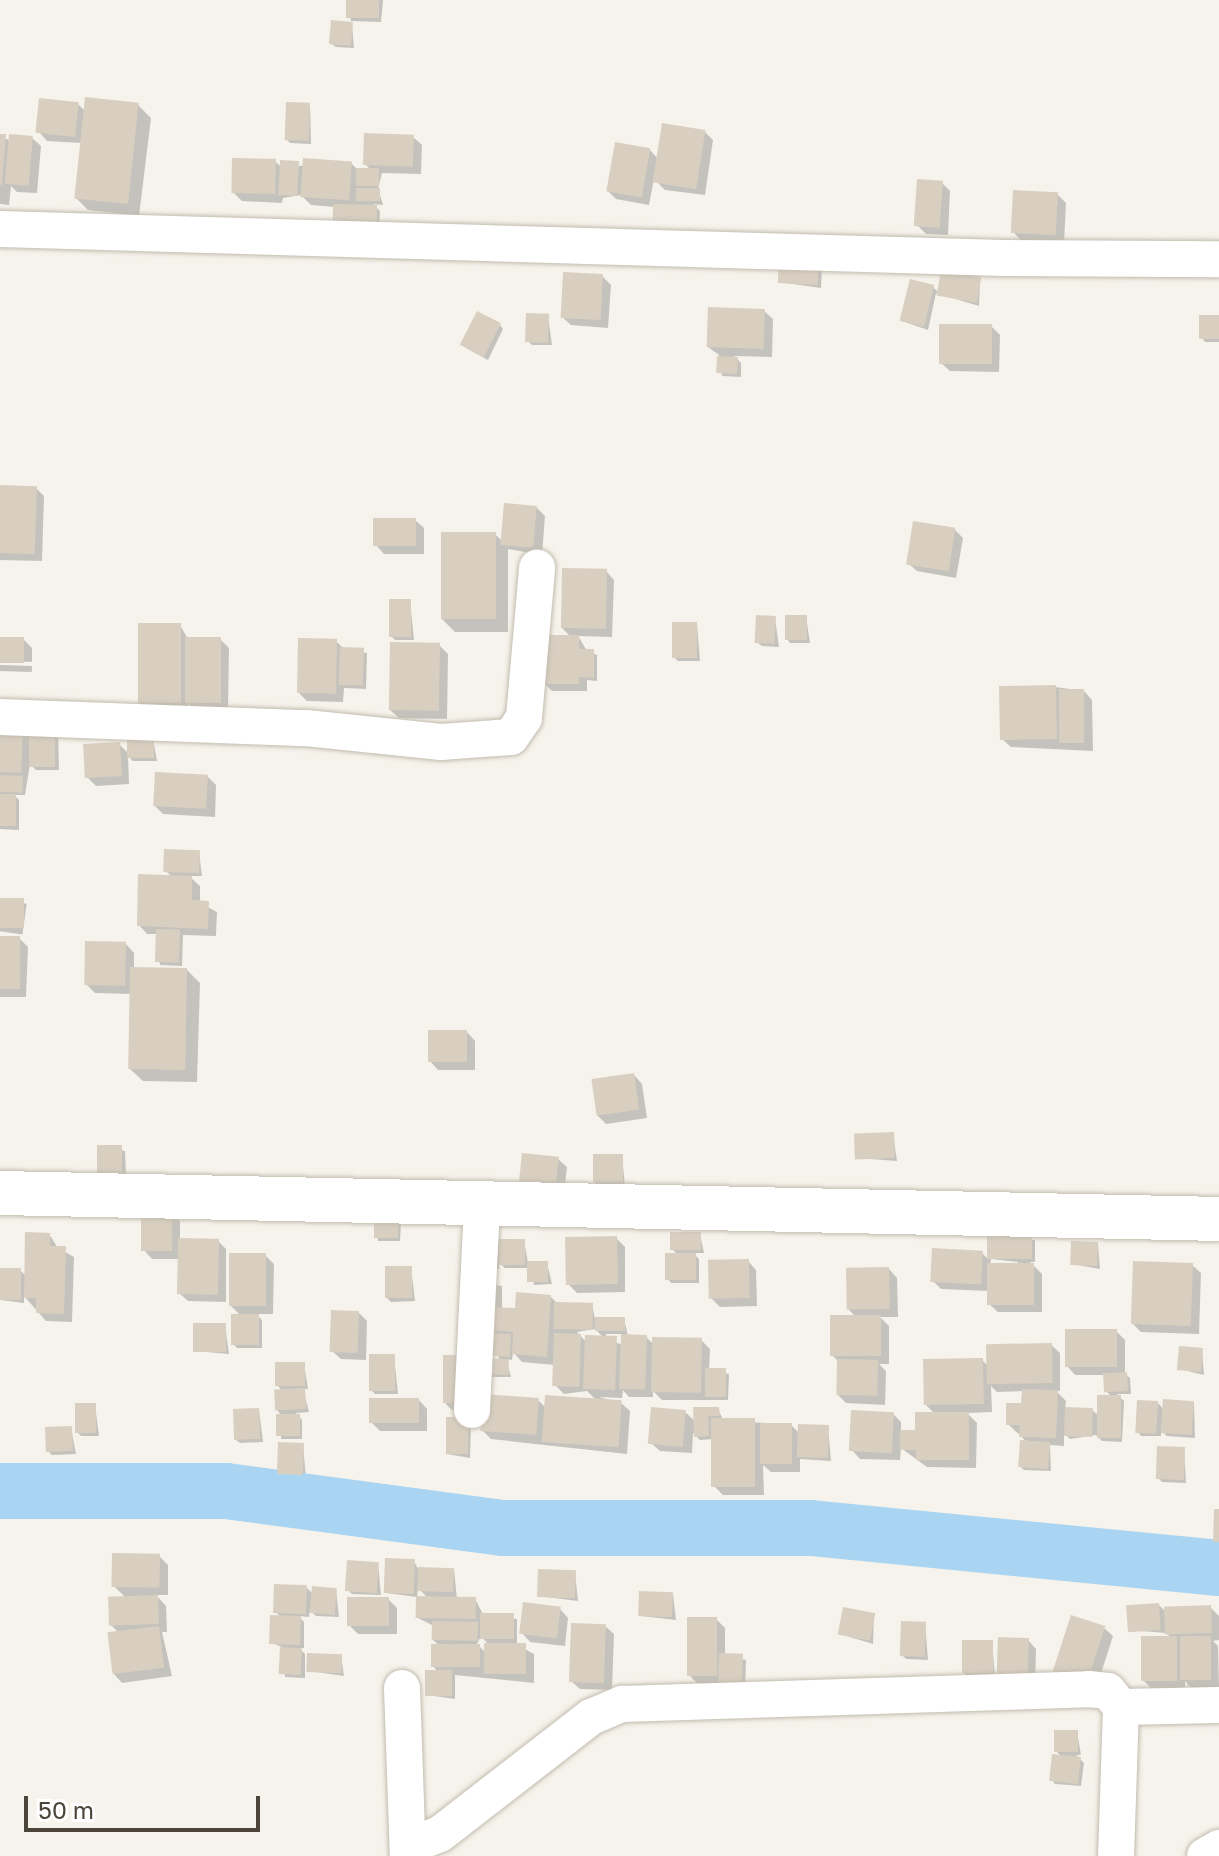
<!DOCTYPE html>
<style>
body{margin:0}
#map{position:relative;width:1219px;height:1856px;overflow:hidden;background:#f6f3ec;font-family:"Golos Text",sans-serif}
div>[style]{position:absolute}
.shadow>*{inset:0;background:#0003;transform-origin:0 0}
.river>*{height:56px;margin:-28px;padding:0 28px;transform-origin:28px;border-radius:28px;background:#a9d4f2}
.building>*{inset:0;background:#d8cfc1;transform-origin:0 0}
.roads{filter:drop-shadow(0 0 2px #c2bbae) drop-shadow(0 0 2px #c2bbae)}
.minor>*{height:36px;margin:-18px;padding:0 18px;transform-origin:18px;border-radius:18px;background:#fff}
.tertiary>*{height:44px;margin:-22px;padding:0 22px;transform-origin:22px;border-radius:22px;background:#fff}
span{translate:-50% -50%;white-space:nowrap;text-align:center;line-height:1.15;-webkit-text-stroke:6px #fff;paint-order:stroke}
.scale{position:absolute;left:24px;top:1796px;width:236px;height:36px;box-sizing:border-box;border:4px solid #4b4439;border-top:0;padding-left:10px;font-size:24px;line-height:28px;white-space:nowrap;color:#4b4439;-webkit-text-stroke:6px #fff;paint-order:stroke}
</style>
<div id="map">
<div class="shadow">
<i style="clip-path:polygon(348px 0,383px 0,381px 22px,351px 21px)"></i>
<i style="clip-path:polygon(352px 24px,354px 48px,336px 47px,332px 44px)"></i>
<i style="clip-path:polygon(78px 104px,85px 111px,138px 105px,151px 118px,139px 216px,88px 210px,75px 197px,81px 143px,47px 141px,39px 132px)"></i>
<i style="clip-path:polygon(310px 105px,311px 144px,290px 143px,286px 139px)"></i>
<i style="clip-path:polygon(704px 131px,713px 140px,705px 195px,665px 190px,654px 179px,649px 205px,616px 199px,607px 190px,650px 150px,659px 160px)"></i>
<i style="clip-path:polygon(0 136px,11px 141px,32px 138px,41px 146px,37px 193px,17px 192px,11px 186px,9px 205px,0 204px)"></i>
<i style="clip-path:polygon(413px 137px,422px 145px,421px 174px,382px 173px,378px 189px,383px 205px,373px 204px,380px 211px,379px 231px,335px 207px,311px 205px,301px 195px,283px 198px,282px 203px,242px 201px,233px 192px,275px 161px,281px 167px,351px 163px,358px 170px,371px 170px,365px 164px)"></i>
<i style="clip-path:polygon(942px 183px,950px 191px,948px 235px,926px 234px,917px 225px)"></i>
<i style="clip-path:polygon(1057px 194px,1066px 203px,1064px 243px,1022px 241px,1013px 232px)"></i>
<i style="clip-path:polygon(822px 267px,821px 288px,779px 282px)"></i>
<i style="clip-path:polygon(602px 276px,611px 285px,608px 328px,571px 325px,562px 317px)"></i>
<i style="clip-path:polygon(980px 279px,979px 306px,936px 293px,928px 330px,902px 321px,933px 287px,939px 293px)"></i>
<i style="clip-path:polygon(764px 311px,773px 319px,772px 357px,734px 356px,741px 363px,741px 377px,722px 376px,719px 355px,708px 347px)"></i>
<i style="clip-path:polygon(548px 316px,552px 345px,532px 345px,528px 341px)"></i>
<i style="clip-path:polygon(1219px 317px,1219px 342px,1205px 342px,1202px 338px)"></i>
<i style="clip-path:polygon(500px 325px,503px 329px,488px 360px,466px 348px)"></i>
<i style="clip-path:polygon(991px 326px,1000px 335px,999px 372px,950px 371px,941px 363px)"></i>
<i style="clip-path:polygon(0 487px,36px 488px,44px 496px,42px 561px,0 560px)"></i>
<i style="clip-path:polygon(536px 507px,545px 516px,542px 555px,508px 549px,508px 632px,455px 632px,442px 619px,495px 534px,504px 543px)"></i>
<i style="clip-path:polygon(415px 520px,424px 528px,424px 554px,384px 554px,376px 545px)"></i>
<i style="clip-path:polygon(954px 529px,963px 538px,956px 578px,917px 571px,908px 563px)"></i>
<i style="clip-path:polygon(606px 571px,614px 580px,612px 637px,578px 636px,587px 651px,597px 655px,597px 681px,587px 680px,587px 691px,552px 691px,544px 683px,571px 637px,562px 628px)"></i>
<i style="clip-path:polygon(410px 601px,414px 640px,395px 640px,391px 636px)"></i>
<i style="clip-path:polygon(806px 617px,810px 643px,790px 643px,787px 639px)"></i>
<i style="clip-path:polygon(775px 618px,779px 647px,762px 646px,758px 643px)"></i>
<i style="clip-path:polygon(697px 624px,700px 661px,678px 661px,674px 657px)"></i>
<i style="clip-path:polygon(180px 625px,188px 639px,220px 639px,229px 648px,228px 711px,195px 711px,188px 703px,188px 711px,148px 711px,139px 703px)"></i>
<i style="clip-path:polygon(0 639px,23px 639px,32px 648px,32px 662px,0 661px)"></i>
<i style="clip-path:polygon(336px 641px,344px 649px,367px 653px,366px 689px,344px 688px,343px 702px,307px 701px,298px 692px)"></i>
<i style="clip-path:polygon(439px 645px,448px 654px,447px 719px,399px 718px,390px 710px)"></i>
<i style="left:0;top:665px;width:32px;height:6px;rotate:2deg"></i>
<i style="clip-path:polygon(1055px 687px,1084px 691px,1092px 700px,1093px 751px,1011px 747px,1002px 739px)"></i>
<i style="clip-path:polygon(0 725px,58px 731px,59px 770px,36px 770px,30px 764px,25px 795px,14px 795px,19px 800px,19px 830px,0 829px)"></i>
<i style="clip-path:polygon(153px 738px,157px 761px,133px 761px,128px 756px,129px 784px,96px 786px,87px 777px,119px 744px,129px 754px)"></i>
<i style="clip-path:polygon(207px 776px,216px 785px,215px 817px,163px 814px,154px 805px)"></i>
<i style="clip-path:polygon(199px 852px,202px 876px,189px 876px,200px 886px,200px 903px,217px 912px,216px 936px,183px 935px,182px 966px,160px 965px,157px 934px,147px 934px,139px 925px,172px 877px,166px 871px)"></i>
<i style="left:0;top:900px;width:27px;height:31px;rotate:8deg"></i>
<i style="clip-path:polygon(0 938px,19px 938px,28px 947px,26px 997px,0 997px)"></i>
<i style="clip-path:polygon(126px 944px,134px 953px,134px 969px,187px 970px,200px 983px,197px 1082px,143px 1081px,129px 1068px,131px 994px,95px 993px,86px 984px)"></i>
<i style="clip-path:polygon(467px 1032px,475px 1041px,475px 1070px,438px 1070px,430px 1061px)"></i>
<i style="clip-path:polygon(634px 1075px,642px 1084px,647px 1118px,606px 1124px,597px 1115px)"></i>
<i style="clip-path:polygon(893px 1134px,897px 1161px,857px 1158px)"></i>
<i style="clip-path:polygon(99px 1147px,125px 1151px,126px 1177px)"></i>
<i style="clip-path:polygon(622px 1156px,625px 1186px,598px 1185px,594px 1182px)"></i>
<i style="clip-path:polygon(558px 1159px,567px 1167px,563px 1203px,528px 1199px)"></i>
<i style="clip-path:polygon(171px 1213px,180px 1221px,180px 1240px,218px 1241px,226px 1249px,226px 1302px,188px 1301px,179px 1293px,180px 1259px,152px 1259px,144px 1250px)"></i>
<i style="clip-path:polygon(375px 1219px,401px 1223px,400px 1241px,378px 1241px)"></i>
<i style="clip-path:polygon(49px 1234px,58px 1248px,74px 1257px,72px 1322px,46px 1321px,24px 1296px,24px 1303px,1px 1300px,20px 1270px,26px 1276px)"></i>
<i style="clip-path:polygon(700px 1234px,704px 1253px,693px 1253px,699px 1259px,699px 1283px,671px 1283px,668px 1279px,678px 1255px,672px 1249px)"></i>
<i style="clip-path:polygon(evenodd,989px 1237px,1035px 1240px,1035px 1262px,1030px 1262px,1042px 1274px,1042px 1312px,998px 1312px,989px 1304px,989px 1291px,941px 1289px,933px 1281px,982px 1253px,989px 1260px,989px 1237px,991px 1259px,1018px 1262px,1018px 1266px,990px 1266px,991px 1259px)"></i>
<i style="clip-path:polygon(616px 1238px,625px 1247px,625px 1292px,577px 1293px,568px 1284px)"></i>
<i style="clip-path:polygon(496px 1240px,501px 1245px,524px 1241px,528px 1263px,547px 1263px,552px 1284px,534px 1285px,530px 1268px,505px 1268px,499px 1263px,499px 1269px,488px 1269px)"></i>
<i style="clip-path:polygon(1098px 1244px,1100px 1269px,1072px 1264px)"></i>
<i style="clip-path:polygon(265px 1255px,274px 1264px,273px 1314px,256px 1314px,262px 1320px,262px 1348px,237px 1348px,233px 1344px,241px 1316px,230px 1305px)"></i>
<i style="clip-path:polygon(748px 1261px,756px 1270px,757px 1306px,720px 1307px,711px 1298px)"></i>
<i style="clip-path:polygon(1192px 1265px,1201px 1273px,1199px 1334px,1141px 1332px,1133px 1324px)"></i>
<i style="clip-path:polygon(411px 1268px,415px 1301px,391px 1302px,387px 1298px)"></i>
<i style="clip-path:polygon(889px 1269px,897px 1278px,898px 1317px,880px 1317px,889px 1326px,889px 1364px,879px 1364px,886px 1371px,885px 1405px,846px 1403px,838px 1395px,839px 1362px,832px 1355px,856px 1317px,848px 1309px)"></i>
<i style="clip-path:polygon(evenodd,483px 1283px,502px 1286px,502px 1310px,517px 1310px,551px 1297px,558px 1304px,592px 1304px,595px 1319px,624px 1319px,628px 1336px,646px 1337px,654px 1345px,701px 1340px,710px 1349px,709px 1370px,729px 1374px,728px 1400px,662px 1400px,653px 1391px,653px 1397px,629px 1397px,623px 1390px,622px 1398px,599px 1397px,621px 1403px,630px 1411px,627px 1454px,491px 1439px,483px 1431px,538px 1400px,546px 1408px,597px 1401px,587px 1391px,564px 1394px,555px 1385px,555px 1365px,522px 1362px,513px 1352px,512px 1360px,506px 1359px,511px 1377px,485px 1377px,500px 1361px,488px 1329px,483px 1283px,595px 1329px,604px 1338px,586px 1342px,577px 1332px,595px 1329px,483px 1283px,606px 1334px,623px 1334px,622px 1345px,606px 1338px,606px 1334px)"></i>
<i style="clip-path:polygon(359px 1313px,367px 1321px,366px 1360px,341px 1359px,332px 1351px)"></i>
<i style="clip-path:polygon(225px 1325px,229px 1354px,195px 1351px)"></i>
<i style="clip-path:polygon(1116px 1331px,1125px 1340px,1125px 1374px,1130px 1378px,1131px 1394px,1117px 1394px,1124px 1401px,1122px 1442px,1102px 1441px,1096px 1435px,1070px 1439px,1064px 1433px,1064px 1446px,1050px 1445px,1051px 1471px,1024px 1470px,1020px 1466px,1028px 1443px,1008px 1424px,1023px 1405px,1024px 1391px,997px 1392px,991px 1386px,992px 1412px,967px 1413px,977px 1423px,976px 1468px,927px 1467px,901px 1448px,900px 1460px,860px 1459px,852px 1450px,893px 1414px,901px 1422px,901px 1432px,917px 1432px,935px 1414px,926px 1405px,982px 1360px,989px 1367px,1051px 1345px,1060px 1353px,1060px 1391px,1056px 1391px,1066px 1401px,1065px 1409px,1092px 1410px,1099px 1416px,1112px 1397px,1105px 1390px,1105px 1375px,1075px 1375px,1067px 1366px)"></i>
<i style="clip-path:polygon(1202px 1350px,1204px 1375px,1179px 1369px)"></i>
<i style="clip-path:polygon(394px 1356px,398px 1394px,375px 1394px,371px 1390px)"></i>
<i style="clip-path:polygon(445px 1357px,475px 1411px,453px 1411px,444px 1402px)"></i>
<i style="clip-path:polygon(304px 1364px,308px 1389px,303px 1389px,309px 1412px,296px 1413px,302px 1420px,302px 1439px,281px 1439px,282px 1416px,277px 1410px,283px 1392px,277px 1385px)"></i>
<i style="clip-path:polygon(419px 1400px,427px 1409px,427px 1431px,380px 1431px,371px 1422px)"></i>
<i style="clip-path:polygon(1158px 1403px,1164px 1410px,1194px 1403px,1195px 1438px,1167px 1436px,1161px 1430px,1161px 1436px,1141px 1436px,1138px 1432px)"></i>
<i style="clip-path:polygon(95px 1405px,99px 1436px,81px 1436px,77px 1432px)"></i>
<i style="clip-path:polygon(718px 1409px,723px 1420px,791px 1425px,799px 1433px,828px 1427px,831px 1461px,800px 1459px,800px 1472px,771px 1472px,763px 1465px,764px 1495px,723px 1495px,715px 1487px,713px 1439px,700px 1440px,693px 1433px,692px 1453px,660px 1451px,651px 1443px,685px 1412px,696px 1422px)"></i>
<i style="clip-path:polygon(259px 1410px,263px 1442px,240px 1443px,236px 1440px)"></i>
<i style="clip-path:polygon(448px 1419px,471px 1423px,470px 1458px,447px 1454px)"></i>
<i style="clip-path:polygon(71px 1428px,76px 1454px,52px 1455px,48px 1451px)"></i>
<i style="clip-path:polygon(303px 1445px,306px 1478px,282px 1477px,279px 1473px)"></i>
<i style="clip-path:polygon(1184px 1449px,1186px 1483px,1162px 1482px,1158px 1478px)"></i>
<i style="clip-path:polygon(159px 1556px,168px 1565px,168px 1595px,156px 1595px,166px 1606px,167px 1632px,162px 1632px,172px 1676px,122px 1683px,114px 1674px,119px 1633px,111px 1625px,126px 1598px,114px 1586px)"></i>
<i style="clip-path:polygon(evenodd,414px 1561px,418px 1569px,454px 1570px,457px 1599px,475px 1599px,484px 1616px,517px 1619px,517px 1645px,534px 1654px,534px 1683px,455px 1675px,455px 1699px,427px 1695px,438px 1672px,433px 1666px,440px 1646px,433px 1640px,434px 1626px,418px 1618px,428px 1598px,418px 1588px,417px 1597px,386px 1593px,414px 1561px,481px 1636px,489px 1645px,486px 1653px,477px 1644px,481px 1636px)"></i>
<i style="clip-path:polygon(378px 1564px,381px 1595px,352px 1594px,348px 1590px)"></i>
<i style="clip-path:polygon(575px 1572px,578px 1601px,539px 1596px)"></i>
<i style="clip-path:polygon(306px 1587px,313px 1594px,336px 1590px,339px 1617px,316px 1616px,310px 1610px,309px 1617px,299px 1616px,304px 1622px,304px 1648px,299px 1648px,305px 1654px,305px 1678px,285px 1677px,282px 1647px,272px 1643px,282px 1618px,276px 1612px)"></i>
<i style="clip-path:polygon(673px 1594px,676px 1620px,641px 1616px)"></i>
<i style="clip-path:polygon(388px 1599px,397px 1608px,397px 1634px,358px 1634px,349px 1625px)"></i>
<i style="clip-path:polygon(1159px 1605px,1166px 1612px,1210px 1607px,1219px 1616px,1219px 1640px,1213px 1641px,1218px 1646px,1219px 1687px,1191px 1688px,1185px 1681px,1185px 1688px,1152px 1689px,1144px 1681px,1172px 1638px,1166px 1633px,1128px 1630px)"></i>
<i style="clip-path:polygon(560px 1609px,568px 1618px,565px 1646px,530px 1642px,522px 1633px)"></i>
<i style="clip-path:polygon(874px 1615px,873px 1644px,840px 1634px)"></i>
<i style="clip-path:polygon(716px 1619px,725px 1628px,725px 1656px,746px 1660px,745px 1691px,698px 1684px,689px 1675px)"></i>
<i style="clip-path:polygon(925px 1624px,928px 1660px,906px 1659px,902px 1655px)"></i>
<i style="clip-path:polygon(605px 1626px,614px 1634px,612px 1690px,580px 1689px,571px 1681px)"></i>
<i style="clip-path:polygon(1104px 1628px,1113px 1636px,1096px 1689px,1064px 1679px)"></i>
<i style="clip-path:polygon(1028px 1640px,1036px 1649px,1035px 1689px,1007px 1688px)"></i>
<i style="clip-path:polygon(992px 1642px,995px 1677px,967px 1676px,963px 1672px)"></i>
<i style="clip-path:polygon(341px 1656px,344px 1676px,309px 1671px)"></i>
<i style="clip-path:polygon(1077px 1732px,1081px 1755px,1076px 1755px,1084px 1763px,1081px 1786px,1055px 1784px,1052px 1780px,1062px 1757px,1056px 1751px)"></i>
</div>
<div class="river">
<i style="left:0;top:1491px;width:226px"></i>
<i style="left:226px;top:1491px;width:279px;rotate:7.6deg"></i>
<i style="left:503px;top:1528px;width:308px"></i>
<i style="left:811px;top:1528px;width:410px;rotate:5.6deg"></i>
</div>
<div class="building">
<i style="left:346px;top:0;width:33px;height:18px"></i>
<i style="left:331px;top:20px;width:22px;height:24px;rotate:5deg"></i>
<i style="left:85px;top:97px;width:54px;height:102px;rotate:6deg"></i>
<i style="left:39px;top:98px;width:40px;height:35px;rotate:6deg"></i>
<i style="left:286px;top:102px;width:24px;height:38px;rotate:2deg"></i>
<i style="left:662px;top:123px;width:44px;height:60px;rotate:9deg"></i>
<i style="left:364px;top:133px;width:50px;height:32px;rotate:2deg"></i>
<i style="clip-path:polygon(0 134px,6px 134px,2px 185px,0 185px)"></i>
<i style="left:9px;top:134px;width:24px;height:50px;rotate:5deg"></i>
<i style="left:615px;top:142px;width:36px;height:50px;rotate:10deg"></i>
<i style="left:232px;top:158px;width:44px;height:35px;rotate:1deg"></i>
<i style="left:303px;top:158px;width:49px;height:39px;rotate:4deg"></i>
<i style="left:280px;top:160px;width:19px;height:35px;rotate:3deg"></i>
<i style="left:356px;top:168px;width:23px;height:18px"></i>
<i style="left:917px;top:179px;width:26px;height:47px;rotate:4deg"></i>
<i style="left:356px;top:188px;width:24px;height:13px"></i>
<i style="left:1013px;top:190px;width:45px;height:43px;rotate:3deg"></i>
<i style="left:333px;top:204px;width:44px;height:23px;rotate:1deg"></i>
<i style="left:779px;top:260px;width:40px;height:23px;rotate:3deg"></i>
<i style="left:941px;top:270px;width:41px;height:26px;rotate:10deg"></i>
<i style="left:563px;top:272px;width:40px;height:46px;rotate:3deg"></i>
<i style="left:910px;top:279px;width:25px;height:43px;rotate:14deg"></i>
<i style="left:708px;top:307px;width:57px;height:40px;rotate:2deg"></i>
<i style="left:477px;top:311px;width:27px;height:38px;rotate:27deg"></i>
<i style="left:526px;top:313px;width:23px;height:29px;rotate:2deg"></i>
<i style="left:1199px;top:315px;width:20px;height:24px"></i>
<i style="left:939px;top:324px;width:53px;height:40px"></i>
<i style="left:717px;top:356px;width:21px;height:17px;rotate:3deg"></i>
<i style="left:0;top:485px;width:37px;height:68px;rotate:2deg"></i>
<i style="left:504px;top:503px;width:33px;height:42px;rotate:5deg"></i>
<i style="left:373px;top:518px;width:43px;height:28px"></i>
<i style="left:913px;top:521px;width:43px;height:44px;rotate:9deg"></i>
<i style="left:441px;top:532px;width:55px;height:87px"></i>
<i style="left:562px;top:568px;width:45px;height:60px;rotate:1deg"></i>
<i style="left:389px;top:599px;width:22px;height:38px"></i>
<i style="left:756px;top:615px;width:20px;height:28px;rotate:3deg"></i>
<i style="left:785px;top:615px;width:22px;height:25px"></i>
<i style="left:672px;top:622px;width:25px;height:36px"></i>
<i style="left:138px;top:623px;width:43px;height:80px"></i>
<i style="clip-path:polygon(541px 635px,579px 635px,579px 649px,594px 649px,594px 678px,579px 677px,579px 684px,541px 684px)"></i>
<i style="left:0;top:637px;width:24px;height:26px"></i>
<i style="left:185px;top:637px;width:36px;height:66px"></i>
<i style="left:298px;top:638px;width:39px;height:55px;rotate:1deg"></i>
<i style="left:390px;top:642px;width:50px;height:68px;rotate:1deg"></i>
<i style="left:340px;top:647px;width:24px;height:38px;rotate:2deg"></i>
<i style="left:1056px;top:685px;width:54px;height:57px;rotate:89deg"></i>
<i style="left:1059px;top:689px;width:25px;height:54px"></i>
<i style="left:0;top:723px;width:23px;height:49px;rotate:2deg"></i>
<i style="left:29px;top:725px;width:26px;height:42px"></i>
<i style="left:127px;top:736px;width:27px;height:22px"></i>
<i style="left:120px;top:742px;width:34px;height:37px;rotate:87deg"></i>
<i style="left:155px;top:772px;width:53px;height:34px;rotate:3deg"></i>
<i style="left:0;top:775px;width:23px;height:17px;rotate:2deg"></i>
<i style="left:0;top:794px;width:16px;height:32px"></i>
<i style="left:164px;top:849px;width:36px;height:23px;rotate:2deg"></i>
<i style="clip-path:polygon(138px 874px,192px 876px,192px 900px,209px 901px,208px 929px,137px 926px)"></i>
<i style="left:0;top:898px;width:24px;height:30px"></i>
<i style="left:156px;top:929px;width:24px;height:33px;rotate:2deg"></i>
<i style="left:0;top:936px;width:20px;height:53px"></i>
<i style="left:85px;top:941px;width:41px;height:44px;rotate:1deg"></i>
<i style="left:130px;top:967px;width:57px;height:102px;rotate:1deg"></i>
<i style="left:428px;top:1030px;width:39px;height:32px"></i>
<i style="left:634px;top:1073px;width:37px;height:43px;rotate:82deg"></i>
<i style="left:894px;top:1132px;width:26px;height:40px;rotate:88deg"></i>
<i style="left:97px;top:1145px;width:25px;height:29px"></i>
<i style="left:522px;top:1153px;width:37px;height:38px;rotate:6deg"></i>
<i style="left:593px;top:1154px;width:30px;height:28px"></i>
<i style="left:141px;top:1211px;width:31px;height:40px"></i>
<i style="left:374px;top:1217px;width:24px;height:21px"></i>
<i style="clip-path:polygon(25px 1232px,50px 1233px,50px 1246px,66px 1246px,64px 1314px,36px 1313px,36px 1298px,24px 1298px)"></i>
<i style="left:670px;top:1232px;width:31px;height:18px"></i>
<i style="left:987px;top:1235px;width:45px;height:24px"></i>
<i style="left:617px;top:1236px;width:48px;height:52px;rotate:89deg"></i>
<i style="left:178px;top:1238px;width:41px;height:56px;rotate:1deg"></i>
<i style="left:499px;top:1239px;width:26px;height:26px"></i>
<i style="left:1071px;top:1241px;width:27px;height:24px;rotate:2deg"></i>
<i style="left:932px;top:1248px;width:51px;height:34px;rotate:3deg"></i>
<i style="left:229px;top:1253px;width:37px;height:53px"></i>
<i style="left:665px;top:1253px;width:31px;height:27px"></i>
<i style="left:749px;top:1259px;width:39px;height:41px;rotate:89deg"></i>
<i style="left:527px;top:1261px;width:21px;height:21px"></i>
<i style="left:1133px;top:1261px;width:60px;height:63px;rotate:2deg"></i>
<i style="left:1034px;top:1263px;width:42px;height:47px;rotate:90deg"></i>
<i style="left:412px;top:1266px;width:32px;height:27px;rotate:90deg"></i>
<i style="left:889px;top:1267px;width:42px;height:43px;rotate:89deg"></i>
<i style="left:21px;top:1268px;width:32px;height:21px;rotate:90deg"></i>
<i style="clip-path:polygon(516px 1292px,551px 1295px,547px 1357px,512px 1354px,513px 1332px,486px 1330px,487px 1307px,515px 1308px)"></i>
<i style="left:554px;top:1302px;width:39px;height:27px;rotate:1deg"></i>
<i style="left:331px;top:1310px;width:28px;height:42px;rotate:2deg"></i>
<i style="left:259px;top:1314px;width:31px;height:28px;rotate:90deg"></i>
<i style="left:830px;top:1315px;width:51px;height:41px"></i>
<i style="left:595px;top:1317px;width:30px;height:14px"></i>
<i style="left:193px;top:1323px;width:33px;height:29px"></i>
<i style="left:1065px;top:1329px;width:52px;height:38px"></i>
<i style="left:493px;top:1333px;width:18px;height:23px;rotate:3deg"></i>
<i style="left:554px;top:1333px;width:27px;height:53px;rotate:2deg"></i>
<i style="left:621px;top:1334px;width:26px;height:55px;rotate:2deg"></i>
<i style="left:585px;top:1335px;width:32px;height:54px;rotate:2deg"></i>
<i style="left:652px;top:1337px;width:50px;height:55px;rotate:1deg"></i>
<i style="left:1052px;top:1343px;width:40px;height:66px;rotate:89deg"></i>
<i style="left:1179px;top:1346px;width:24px;height:24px;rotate:5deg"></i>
<i style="left:369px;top:1354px;width:26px;height:37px"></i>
<i style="left:443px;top:1355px;width:24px;height:48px"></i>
<i style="left:480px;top:1358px;width:29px;height:16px;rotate:2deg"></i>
<i style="left:983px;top:1358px;width:46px;height:60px;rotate:89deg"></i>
<i style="left:837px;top:1359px;width:41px;height:36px;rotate:1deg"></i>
<i style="left:275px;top:1362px;width:30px;height:24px"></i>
<i style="left:705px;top:1368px;width:21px;height:29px"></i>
<i style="left:1127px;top:1372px;width:19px;height:24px;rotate:87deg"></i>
<i style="left:305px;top:1388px;width:21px;height:31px;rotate:87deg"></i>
<i style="clip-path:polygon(1022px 1389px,1058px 1390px,1056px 1438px,1019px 1437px,1020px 1425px,1006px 1425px,1006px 1403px,1021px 1403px)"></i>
<i style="left:483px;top:1394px;width:56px;height:37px;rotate:4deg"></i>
<i style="left:545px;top:1395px;width:77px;height:47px;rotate:4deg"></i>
<i style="left:1097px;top:1395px;width:24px;height:43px"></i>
<i style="left:369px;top:1398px;width:50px;height:25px"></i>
<i style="left:1163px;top:1399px;width:31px;height:34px;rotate:4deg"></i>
<i style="left:1137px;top:1400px;width:21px;height:33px;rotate:3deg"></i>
<i style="left:75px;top:1403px;width:21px;height:30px"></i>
<i style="left:651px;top:1407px;width:35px;height:37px;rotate:5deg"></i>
<i style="clip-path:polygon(693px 1407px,719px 1407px,720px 1416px,708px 1416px,709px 1436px,694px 1437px)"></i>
<i style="left:1065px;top:1407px;width:28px;height:29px;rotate:2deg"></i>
<i style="left:259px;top:1408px;width:31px;height:26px;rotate:88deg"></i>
<i style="left:851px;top:1410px;width:43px;height:41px;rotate:3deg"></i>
<i style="clip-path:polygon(915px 1412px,969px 1412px,969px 1460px,916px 1460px,916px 1450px,900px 1450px,900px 1430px,915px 1430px)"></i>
<i style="left:276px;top:1414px;width:24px;height:22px"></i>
<i style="left:446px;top:1417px;width:22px;height:37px"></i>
<i style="left:711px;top:1418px;width:44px;height:69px"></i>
<i style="left:760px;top:1423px;width:32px;height:41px"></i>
<i style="left:798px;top:1424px;width:31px;height:33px;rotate:2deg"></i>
<i style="left:72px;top:1426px;width:25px;height:27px;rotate:88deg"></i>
<i style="left:1020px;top:1440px;width:30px;height:27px;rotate:4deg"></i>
<i style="left:278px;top:1442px;width:26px;height:32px;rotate:2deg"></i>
<i style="left:1157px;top:1446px;width:28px;height:33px;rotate:2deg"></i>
<i style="clip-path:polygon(1214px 1509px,1219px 1509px,1219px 1542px,1213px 1542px)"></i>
<i style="left:112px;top:1553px;width:48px;height:34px;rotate:1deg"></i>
<i style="left:385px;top:1558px;width:30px;height:35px;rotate:2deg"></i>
<i style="left:347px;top:1560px;width:32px;height:31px;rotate:4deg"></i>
<i style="left:418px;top:1567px;width:36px;height:24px;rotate:2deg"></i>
<i style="left:538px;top:1569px;width:38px;height:28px;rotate:2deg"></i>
<i style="left:274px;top:1584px;width:33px;height:29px;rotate:2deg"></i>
<i style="left:312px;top:1586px;width:25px;height:27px;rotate:5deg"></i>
<i style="left:639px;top:1591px;width:34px;height:25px;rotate:2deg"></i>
<i style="left:158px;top:1595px;width:29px;height:50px;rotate:88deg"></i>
<i style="left:416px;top:1596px;width:60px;height:22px;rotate:1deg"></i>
<i style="left:347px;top:1597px;width:42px;height:29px"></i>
<i style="left:523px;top:1602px;width:38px;height:32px;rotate:7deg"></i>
<i style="left:1159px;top:1603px;width:27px;height:33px;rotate:86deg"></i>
<i style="left:1211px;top:1605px;width:28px;height:47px;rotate:88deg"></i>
<i style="left:843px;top:1607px;width:33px;height:28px;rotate:11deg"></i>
<i style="left:514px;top:1613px;width:26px;height:34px;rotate:90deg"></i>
<i style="left:270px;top:1615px;width:31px;height:29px;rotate:2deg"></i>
<i style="left:1071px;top:1615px;width:36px;height:59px;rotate:18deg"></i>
<i style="left:687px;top:1617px;width:30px;height:59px"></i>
<i style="left:432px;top:1621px;width:46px;height:19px;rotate:1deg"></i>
<i style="left:901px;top:1621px;width:25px;height:35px;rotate:2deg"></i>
<i style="left:571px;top:1623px;width:35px;height:59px;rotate:2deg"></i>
<i style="left:159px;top:1626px;width:42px;height:52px;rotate:83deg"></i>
<i style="left:1177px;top:1636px;width:45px;height:36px;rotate:90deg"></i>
<i style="left:1180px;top:1636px;width:31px;height:44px"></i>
<i style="left:998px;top:1637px;width:31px;height:43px;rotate:2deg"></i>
<i style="left:962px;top:1640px;width:31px;height:33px"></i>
<i style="left:484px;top:1643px;width:42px;height:31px"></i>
<i style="left:431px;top:1644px;width:49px;height:23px"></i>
<i style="left:280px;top:1647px;width:22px;height:27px;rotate:3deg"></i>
<i style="left:307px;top:1653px;width:35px;height:19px;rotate:2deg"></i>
<i style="left:719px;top:1653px;width:24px;height:34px;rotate:2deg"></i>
<i style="left:425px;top:1670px;width:27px;height:26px"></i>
<i style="left:1054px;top:1730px;width:24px;height:22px"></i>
<i style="left:1052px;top:1754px;width:29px;height:27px;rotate:6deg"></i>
</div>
<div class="roads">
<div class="minor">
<i style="left:0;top:229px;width:1004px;rotate:1.65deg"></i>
<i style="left:1004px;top:258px;width:215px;rotate:0.3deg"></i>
<i style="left:0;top:717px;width:306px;rotate:2.1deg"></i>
<i style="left:306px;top:728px;width:136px;rotate:5.9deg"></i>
<i style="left:441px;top:742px;width:70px;rotate:-4.1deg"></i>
<i style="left:511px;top:737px;width:23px;rotate:-56deg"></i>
<i style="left:524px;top:718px;width:151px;rotate:-85deg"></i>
<i style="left:472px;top:1410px;width:208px;rotate:-87.2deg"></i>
<i style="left:402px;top:1688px;width:168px;rotate:88deg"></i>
<i style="left:1121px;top:1707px;width:98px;rotate:-1.2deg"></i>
<i style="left:410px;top:1846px;width:32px;rotate:-22deg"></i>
<i style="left:440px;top:1834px;width:191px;rotate:-37.8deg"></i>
<i style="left:591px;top:1717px;width:34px;rotate:-23deg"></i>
<i style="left:622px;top:1704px;width:467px;rotate:-1.8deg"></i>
<i style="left:1089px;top:1689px;width:19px;rotate:6deg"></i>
<i style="left:1108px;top:1691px;width:21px;rotate:51deg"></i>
<i style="left:1121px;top:1707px;width:149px;rotate:91.9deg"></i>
<i style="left:1205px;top:1856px;width:16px;rotate:-30deg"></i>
</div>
<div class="tertiary">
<i style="left:0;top:1193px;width:1219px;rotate:1.22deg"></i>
</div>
</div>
<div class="scale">50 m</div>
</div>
